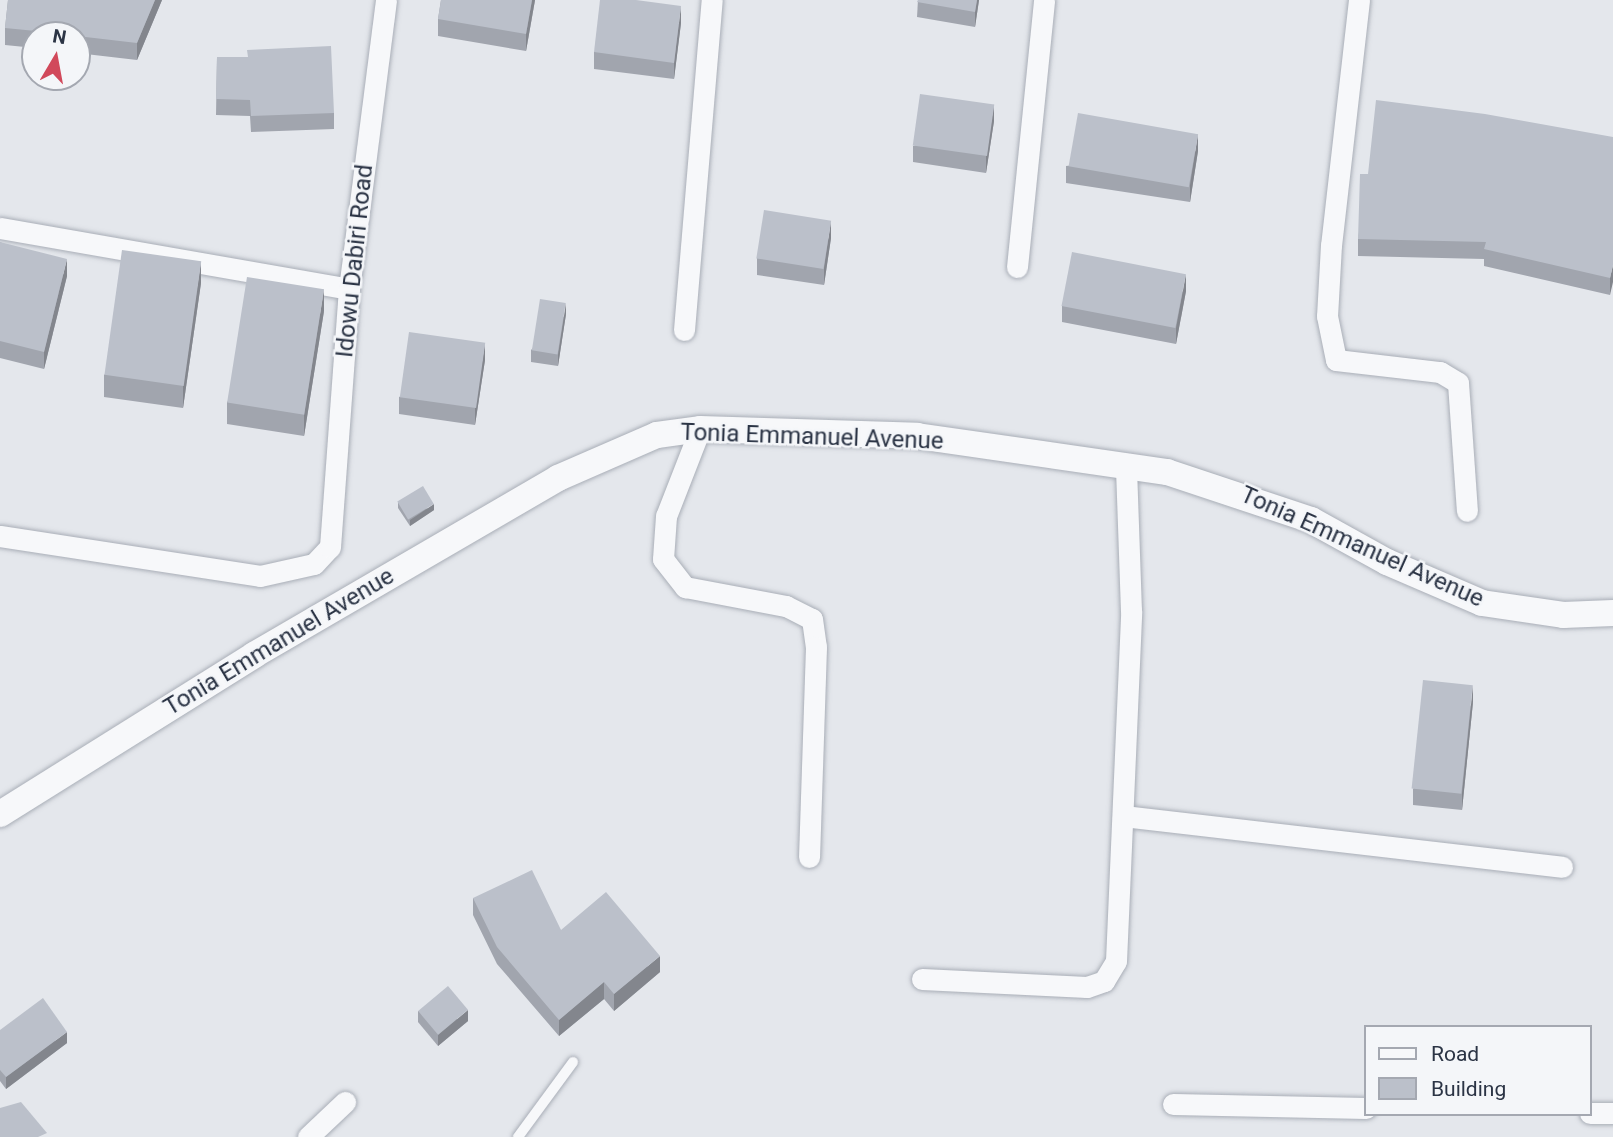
<!DOCTYPE html>
<style>
body{margin:0}
#map{position:relative;width:1613px;height:1137px;overflow:hidden;background:#e4e7ec;font-family:Roboto,sans-serif}
div>[style]{position:absolute}
.roads{filter:drop-shadow(0 0 2px #a9aeb7) drop-shadow(0 0 2px #a9aeb7)}
.service>*{height:10px;margin:-5px;padding:0 5px;transform-origin:5px;border-radius:5px;background:#f7f8fa}
.minor>*{height:21px;margin:-10.5px;padding:0 10.5px;transform-origin:10.5px;border-radius:10.5px;background:#f7f8fa}
.tertiary>*{height:26px;margin:-13px;padding:0 13px;transform-origin:13px;border-radius:13px;background:#f7f8fa}
.wall>*{inset:0;background:#a1a5ae}
.shaded-wall>*{inset:0;background:#83868d}
.building>*{inset:0;background:#bbc0ca;transform-origin:0 0}
span{translate:-50% -50%;white-space:nowrap;text-align:center;line-height:1.15;-webkit-text-stroke:5px #f4f6f9;paint-order:stroke}
.street-label{font-size:24px;color:#2b3445}
.legend{position:absolute;left:1364px;top:1025px;width:228px;height:91px;box-sizing:border-box;background:#f4f6f9;border:2px solid #a4a8b1;margin:0;padding:9px 12px;list-style:none;font-size:21px;color:#2b3445}
.legend li{display:flex;align-items:center;gap:14px;height:35px}
.legend b{width:35px;border:2px solid #a4a8b1}
.north{position:absolute;left:21px;top:21px;width:70px;height:70px;box-sizing:border-box;background:#f4f6f9;border:2px solid #a4a8b1;border-radius:50%;rotate:10deg;font-size:19px;font-weight:700;line-height:28px;text-align:center;color:#2b3445}
.north::after{content:'';display:block;margin:auto;width:24px;height:32px;background:#d1495b;clip-path:polygon(50% 0,100% 100%,50% 72%,0 100%)}
</style>
<div id="map">
<div class="roads">
<div class="service">
<i style="left:518px;top:1137px;width:93px;rotate:-53.7deg"></i>
</div>
<div class="minor">
<i style="left:1359px;top:0;width:247px;rotate:96.5deg"></i>
<i style="left:1331px;top:245px;width:71px;rotate:93.2deg"></i>
<i style="left:1327px;top:316px;width:45px;rotate:78.4deg"></i>
<i style="left:1336px;top:360px;width:105px;rotate:6.6deg"></i>
<i style="left:1440px;top:372px;width:21px;rotate:31deg"></i>
<i style="left:1458px;top:383px;width:128px;rotate:86deg"></i>
<i style="left:0;top:228px;width:354px;rotate:9.9deg"></i>
<i style="left:1017px;top:267px;width:268px;rotate:-84.2deg"></i>
<i style="left:684px;top:330px;width:331px;rotate:-85.2deg"></i>
<i style="left:700px;top:429px;width:93px;rotate:111.3deg"></i>
<i style="left:666px;top:516px;width:43px;rotate:94deg"></i>
<i style="left:663px;top:559px;width:36px;rotate:52deg"></i>
<i style="left:685px;top:587px;width:103px;rotate:10.7deg"></i>
<i style="left:786px;top:606px;width:29px;rotate:27deg"></i>
<i style="left:812px;top:619px;width:28px;rotate:82deg"></i>
<i style="left:816px;top:647px;width:210px;rotate:91.9deg"></i>
<i style="left:0;top:536px;width:263px;rotate:8.7deg"></i>
<i style="left:260px;top:576px;width:55px;rotate:-12.5deg"></i>
<i style="left:314px;top:564px;width:23px;rotate:-47deg"></i>
<i style="left:330px;top:547px;width:259px;rotate:-85.8deg"></i>
<i style="left:349px;top:289px;width:291px;rotate:-82.7deg"></i>
<i style="left:1123px;top:816px;width:442px;rotate:6.6deg"></i>
<i style="left:922px;top:979px;width:165px;rotate:2.8deg"></i>
<i style="left:1087px;top:987px;width:18px;rotate:-19deg"></i>
<i style="left:1104px;top:981px;width:23px;rotate:-59deg"></i>
<i style="left:1116px;top:961px;width:350px;rotate:-87.5deg"></i>
<i style="left:1131px;top:611px;width:144px;rotate:-92deg"></i>
<i style="left:1173px;top:1104px;width:193px;rotate:1.2deg"></i>
<i style="left:1590px;top:1113px;width:23px"></i>
<i style="left:308px;top:1137px;width:51px;rotate:-43.4deg"></i>
</div>
<div class="tertiary">
<i style="left:0;top:814px;width:300px;rotate:-32deg"></i>
<i style="left:254px;top:655px;width:352px;rotate:-30.2deg"></i>
<i style="left:558px;top:478px;width:108px;rotate:-23.5deg"></i>
<i style="left:657px;top:435px;width:43px;rotate:-7.9deg"></i>
<i style="left:700px;top:429px;width:217px;rotate:1.8deg"></i>
<i style="left:917px;top:436px;width:253px;rotate:8.2deg"></i>
<i style="left:1167px;top:472px;width:152px;rotate:18.4deg"></i>
<i style="left:1311px;top:520px;width:87px;rotate:28.9deg"></i>
<i style="left:1387px;top:562px;width:103px;rotate:23.3deg"></i>
<i style="left:1482px;top:603px;width:82px;rotate:8.4deg"></i>
<i style="left:1563px;top:615px;width:50px;rotate:-2.3deg"></i>
</div>
</div>
<div class="wall">
<i style="clip-path:polygon(8px 0,162px 0,137px 60px,77px 53px,77px 35px,35px 35px,35px 48px,5px 45px,5px 28px)"></i>
<i style="clip-path:polygon(441px 0,535px 0,526px 51px,438px 36px,438px 19px)"></i>
<i style="clip-path:polygon(918px 0,979px 0,975px 27px,917px 17px)"></i>
<i style="clip-path:polygon(681px 23px,674px 79px,594px 69px,594px 52px)"></i>
<i style="clip-path:polygon(217px 57px,334px 113px,334px 129px,251px 132px,250px 116px,216px 115px)"></i>
<i style="clip-path:polygon(994px 121px,986px 173px,913px 162px,913px 146px)"></i>
<i style="clip-path:polygon(1613px 137px,1610px 295px,1484px 266px,1484px 259px,1358px 256px,1358px 239px,1368px 174px)"></i>
<i style="clip-path:polygon(1198px 151px,1190px 202px,1066px 183px,1066px 166px)"></i>
<i style="clip-path:polygon(831px 238px,824px 285px,757px 275px,757px 258px)"></i>
<i style="clip-path:polygon(0 242px,67px 276px,44px 369px,0 358px)"></i>
<i style="clip-path:polygon(201px 283px,183px 408px,104px 397px,104px 375px)"></i>
<i style="clip-path:polygon(1186px 291px,1176px 344px,1062px 322px,1062px 306px)"></i>
<i style="clip-path:polygon(324px 311px,304px 436px,227px 424px,227px 402px)"></i>
<i style="clip-path:polygon(566px 314px,558px 366px,531px 362px,531px 350px)"></i>
<i style="clip-path:polygon(485px 360px,475px 425px,399px 414px,399px 397px)"></i>
<i style="clip-path:polygon(398px 502px,434px 510px,410px 526px,398px 508px)"></i>
<i style="clip-path:polygon(1473px 702px,1462px 810px,1413px 805px,1413px 789px)"></i>
<i style="clip-path:polygon(473px 898px,561px 930px,660px 972px,614px 1011px,604px 999px,559px 1036px,497px 964px,473px 915px)"></i>
<i style="clip-path:polygon(418px 1011px,468px 1021px,438px 1046px,418px 1022px)"></i>
<i style="clip-path:polygon(0 1030px,67px 1043px,6px 1089px,0 1081px)"></i>
</div>
<div class="shaded-wall">
<i style="clip-path:polygon(155px 0,162px 0,137px 60px,137px 43px)"></i>
<i style="clip-path:polygon(532px 0,535px 0,526px 51px,526px 34px)"></i>
<i style="clip-path:polygon(977px 0,979px 0,975px 27px,975px 12px)"></i>
<i style="clip-path:polygon(681px 6px,681px 23px,674px 79px,674px 63px)"></i>
<i style="clip-path:polygon(994px 104px,994px 121px,986px 173px,986px 156px)"></i>
<i style="clip-path:polygon(1198px 134px,1198px 151px,1190px 202px,1190px 185px)"></i>
<i style="clip-path:polygon(831px 221px,831px 238px,824px 285px,824px 268px)"></i>
<i style="clip-path:polygon(67px 259px,67px 276px,44px 369px,44px 352px)"></i>
<i style="clip-path:polygon(201px 261px,201px 283px,183px 408px,183px 386px)"></i>
<i style="clip-path:polygon(1613px 265px,1613px 282px,1610px 295px,1610px 278px)"></i>
<i style="clip-path:polygon(1186px 274px,1186px 291px,1176px 344px,1176px 328px)"></i>
<i style="clip-path:polygon(324px 289px,324px 311px,304px 436px,304px 415px)"></i>
<i style="clip-path:polygon(566px 303px,566px 314px,558px 366px,558px 355px)"></i>
<i style="clip-path:polygon(485px 343px,485px 360px,475px 425px,475px 408px)"></i>
<i style="clip-path:polygon(434px 504px,434px 510px,410px 526px,410px 520px)"></i>
<i style="clip-path:polygon(1473px 685px,1473px 702px,1462px 810px,1462px 793px)"></i>
<i style="clip-path:polygon(660px 956px,660px 972px,614px 1011px,614px 994px)"></i>
<i style="clip-path:polygon(604px 982px,604px 999px,559px 1036px,559px 1020px)"></i>
<i style="clip-path:polygon(468px 1010px,468px 1021px,438px 1046px,438px 1035px)"></i>
<i style="clip-path:polygon(67px 1032px,67px 1043px,6px 1089px,6px 1077px)"></i>
</div>
<div class="building">
<i style="clip-path:polygon(8px 0,155px 0,137px 43px,77px 36px,77px 35px,5px 28px)"></i>
<i style="clip-path:polygon(441px 0,532px 0,526px 34px,438px 19px)"></i>
<i style="clip-path:polygon(600px 0,636px 0,681px 6px,674px 63px,594px 52px)"></i>
<i style="clip-path:polygon(918px 0,977px 0,975px 12px,917px 2px)"></i>
<i style="clip-path:polygon(331px 46px,334px 113px,251px 116px,250px 100px,216px 99px,217px 57px,248px 57px,247px 50px)"></i>
<i style="left:920px;top:94px;width:75px;height:52px;rotate:8deg"></i>
<i style="clip-path:polygon(1376px 100px,1485px 114px,1613px 137px,1613px 265px,1610px 278px,1484px 249px,1486px 242px,1358px 239px,1360px 174px,1368px 174px)"></i>
<i style="left:1078px;top:113px;width:122px;height:54px;rotate:10deg"></i>
<i style="left:764px;top:210px;width:68px;height:49px;rotate:9deg"></i>
<i style="clip-path:polygon(0 242px,67px 259px,44px 352px,0 341px)"></i>
<i style="left:122px;top:250px;width:80px;height:126px;rotate:8deg"></i>
<i style="left:1072px;top:252px;width:116px;height:55px;rotate:11deg"></i>
<i style="left:247px;top:277px;width:78px;height:127px;rotate:9deg"></i>
<i style="left:540px;top:299px;width:26px;height:52px;rotate:9deg"></i>
<i style="left:409px;top:332px;width:77px;height:66px;rotate:8deg"></i>
<i style="left:423px;top:486px;width:21px;height:30px;rotate:59deg"></i>
<i style="left:1423px;top:680px;width:50px;height:109px;rotate:6deg"></i>
<i style="clip-path:polygon(532px 870px,561px 930px,606px 892px,660px 956px,614px 994px,604px 982px,559px 1020px,497px 947px,473px 898px)"></i>
<i style="left:448px;top:986px;width:31px;height:39px;rotate:50deg"></i>
<i style="clip-path:polygon(43px 998px,67px 1032px,6px 1077px,0 1070px,0 1030px)"></i>
<i style="clip-path:polygon(21px 1102px,47px 1133px,38px 1137px,0 1137px,0 1108px)"></i>
</div>
<div class="street-label">
<span style="left:355px;top:261px;rotate:-84deg">Idowu Dabiri Road</span>
<span style="left:812px;top:437px;rotate:2deg">Tonia Emmanuel Avenue</span>
<span style="left:1362px;top:547px;rotate:24deg">Tonia Emmanuel Avenue</span>
<span style="left:279px;top:642px;rotate:-31deg">Tonia Emmanuel Avenue</span>
</div>
<ul class="legend">
<li><b style="height:9px;background:#f7f8fa"></b>Road</li>
<li><b style="height:19px;background:#bbc0ca"></b>Building</li>
</ul>
<div class="north">N</div>
</div>
